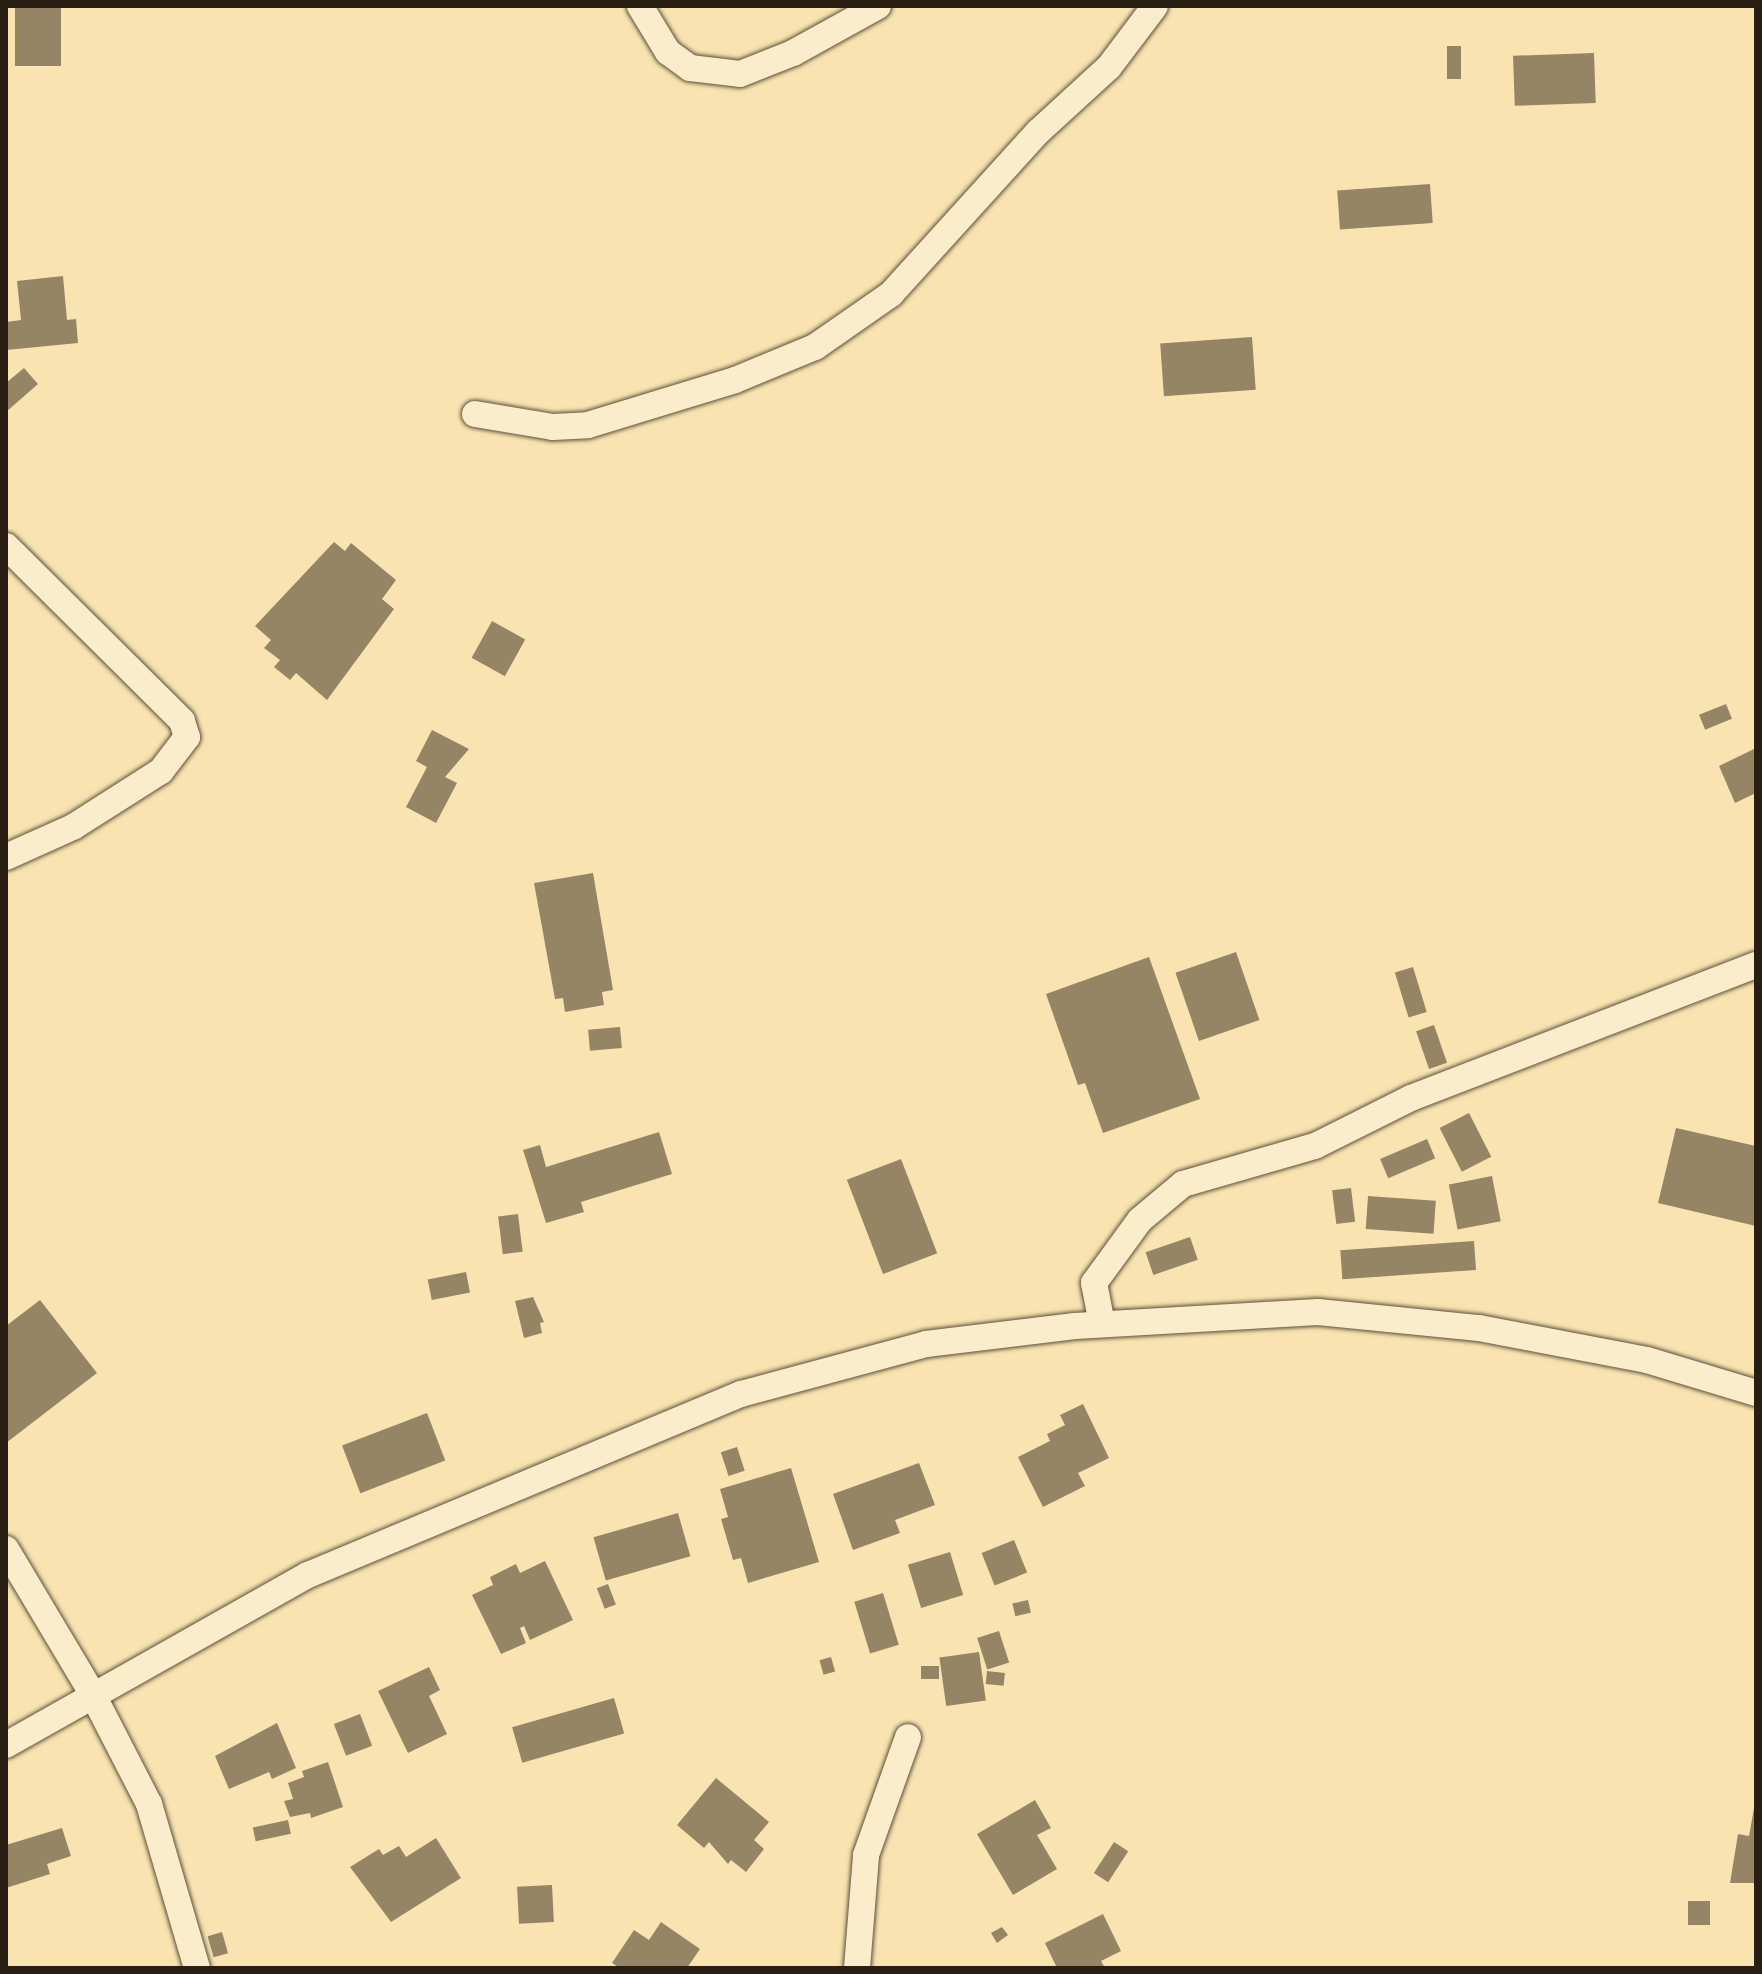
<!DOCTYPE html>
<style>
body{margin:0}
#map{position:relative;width:1762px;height:1974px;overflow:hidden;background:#f9e4b1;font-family:"Libre Caslon Text",serif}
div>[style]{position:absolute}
.building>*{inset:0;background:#958564;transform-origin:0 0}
.roads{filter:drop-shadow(0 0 2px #5c5039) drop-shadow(0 0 2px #5c5039)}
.street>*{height:26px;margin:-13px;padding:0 13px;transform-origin:13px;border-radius:13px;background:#fbedcc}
span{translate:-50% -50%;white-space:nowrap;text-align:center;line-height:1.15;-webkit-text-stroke:7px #fbedcc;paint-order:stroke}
.frame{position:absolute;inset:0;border:8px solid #281e11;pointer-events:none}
</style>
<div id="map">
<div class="building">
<i style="left:15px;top:6px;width:46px;height:60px"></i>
<i style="left:1447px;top:46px;width:14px;height:33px"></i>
<i style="left:1594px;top:53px;width:50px;height:81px;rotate:88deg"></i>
<i style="left:1430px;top:184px;width:39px;height:93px;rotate:86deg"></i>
<i style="clip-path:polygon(63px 276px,67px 320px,76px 319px,78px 343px,6px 350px,6px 322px,21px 320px,17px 281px)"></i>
<i style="left:1252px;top:337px;width:53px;height:92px;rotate:86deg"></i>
<i style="clip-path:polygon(24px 368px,38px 384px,6px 412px,6px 383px)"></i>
<i style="clip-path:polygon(334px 542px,345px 551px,351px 543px,396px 580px,382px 599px,394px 609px,327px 700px,296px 673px,290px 680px,274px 667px,280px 660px,264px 648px,271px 640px,255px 626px)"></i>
<i style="left:492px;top:621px;width:38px;height:42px;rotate:29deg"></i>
<i style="left:1726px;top:704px;width:16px;height:29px;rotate:68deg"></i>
<i style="clip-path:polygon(432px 730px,469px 749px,445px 777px,457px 783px,436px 823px,406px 807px,427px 767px,416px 761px)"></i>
<i style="clip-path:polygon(1756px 748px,1756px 793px,1735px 803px,1719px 766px)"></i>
<i style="clip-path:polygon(593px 873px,613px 990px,602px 992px,604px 1005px,565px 1012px,563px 998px,555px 999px,534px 883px)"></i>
<i style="left:1236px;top:952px;width:72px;height:64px;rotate:71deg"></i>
<i style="clip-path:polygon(1149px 957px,1200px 1099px,1103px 1133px,1085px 1083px,1078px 1085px,1046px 994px)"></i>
<i style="left:1413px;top:967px;width:47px;height:19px;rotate:73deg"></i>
<i style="left:1434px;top:1025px;width:40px;height:19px;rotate:71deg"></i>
<i style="left:620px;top:1027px;width:21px;height:32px;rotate:85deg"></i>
<i style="left:1469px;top:1113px;width:49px;height:33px;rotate:63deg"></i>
<i style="clip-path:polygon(1676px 1128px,1756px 1146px,1756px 1226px,1658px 1203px)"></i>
<i style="clip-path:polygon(659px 1132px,672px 1174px,581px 1202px,584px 1212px,546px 1223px,523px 1150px,540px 1145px,546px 1167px)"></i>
<i style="left:1427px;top:1139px;width:21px;height:51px;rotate:67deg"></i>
<i style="left:901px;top:1159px;width:101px;height:58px;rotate:69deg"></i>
<i style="left:1492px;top:1176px;width:46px;height:44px;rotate:79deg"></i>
<i style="left:1351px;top:1188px;width:34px;height:19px;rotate:83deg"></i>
<i style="left:1368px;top:1196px;width:68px;height:33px;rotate:4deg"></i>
<i style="left:518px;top:1214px;width:38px;height:20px;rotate:83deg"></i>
<i style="left:1190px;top:1237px;width:24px;height:47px;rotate:71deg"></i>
<i style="left:1474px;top:1241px;width:29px;height:134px;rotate:86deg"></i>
<i style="left:466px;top:1272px;width:21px;height:39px;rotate:79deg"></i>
<i style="clip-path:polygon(533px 1297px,544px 1322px,540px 1323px,542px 1333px,524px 1338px,515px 1301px)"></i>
<i style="clip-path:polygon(40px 1300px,97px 1373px,6px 1443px,6px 1326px)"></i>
<i style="clip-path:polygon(1083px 1404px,1109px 1458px,1078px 1473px,1085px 1486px,1043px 1507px,1018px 1457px,1050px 1441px,1047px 1434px,1065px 1425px,1060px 1415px)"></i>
<i style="left:427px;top:1413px;width:51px;height:91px;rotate:69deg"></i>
<i style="left:737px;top:1447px;width:25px;height:17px;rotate:72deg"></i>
<i style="clip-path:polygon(919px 1463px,935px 1505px,895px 1520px,900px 1533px,853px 1550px,833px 1494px)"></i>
<i style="clip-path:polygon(791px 1468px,819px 1562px,748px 1583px,741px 1558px,733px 1560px,721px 1519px,728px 1517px,720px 1489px)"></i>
<i style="left:678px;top:1513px;width:45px;height:88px;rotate:74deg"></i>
<i style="left:1014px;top:1540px;width:35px;height:35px;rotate:68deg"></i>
<i style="left:950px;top:1552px;width:45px;height:44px;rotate:73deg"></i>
<i style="clip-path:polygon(545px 1561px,573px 1620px,530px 1640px,524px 1626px,520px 1628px,526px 1643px,501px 1654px,472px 1595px,493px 1585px,490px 1577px,516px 1564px,520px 1573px)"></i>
<i style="left:608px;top:1584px;width:22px;height:12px;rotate:69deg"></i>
<i style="left:883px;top:1593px;width:54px;height:30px;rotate:73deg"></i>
<i style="left:1028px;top:1600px;width:13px;height:16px;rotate:77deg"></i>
<i style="left:999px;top:1631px;width:33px;height:23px;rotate:72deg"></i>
<i style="left:979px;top:1652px;width:49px;height:40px;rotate:82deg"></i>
<i style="left:831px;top:1657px;width:15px;height:12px;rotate:74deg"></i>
<i style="left:939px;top:1666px;width:13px;height:18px;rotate:90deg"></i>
<i style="clip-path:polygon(429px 1667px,440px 1690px,429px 1696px,447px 1734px,408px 1753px,378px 1691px)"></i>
<i style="left:987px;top:1671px;width:18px;height:13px;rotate:6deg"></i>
<i style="left:614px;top:1698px;width:37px;height:106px;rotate:74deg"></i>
<i style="left:360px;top:1714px;width:34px;height:28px;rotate:69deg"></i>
<i style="clip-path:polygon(277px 1723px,296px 1768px,272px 1779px,269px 1772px,229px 1789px,215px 1756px)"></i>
<i style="clip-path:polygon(328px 1762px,343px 1807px,311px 1818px,310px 1813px,290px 1817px,284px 1801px,293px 1799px,288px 1783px,304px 1777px,302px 1771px)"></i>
<i style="clip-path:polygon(716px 1778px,769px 1822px,754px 1840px,764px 1849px,746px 1872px,731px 1860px,728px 1864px,709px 1842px,704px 1848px,677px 1825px)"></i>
<i style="clip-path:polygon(1035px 1800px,1051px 1828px,1037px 1835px,1057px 1869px,1013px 1895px,977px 1834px)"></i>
<i style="clip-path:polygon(1754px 1808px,1756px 1883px,1730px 1883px,1738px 1834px,1749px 1836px)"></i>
<i style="left:288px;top:1820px;width:14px;height:36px;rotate:78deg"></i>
<i style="clip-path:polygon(62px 1828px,71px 1856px,47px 1864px,50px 1874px,6px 1888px,6px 1845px)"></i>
<i style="clip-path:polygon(436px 1838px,461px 1878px,391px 1922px,350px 1867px,379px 1849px,383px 1855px,399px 1846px,406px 1857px)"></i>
<i style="left:1114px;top:1842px;width:17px;height:37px;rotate:33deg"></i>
<i style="left:552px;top:1885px;width:37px;height:35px;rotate:87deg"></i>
<i style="left:1688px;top:1901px;width:22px;height:24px"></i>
<i style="clip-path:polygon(1103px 1914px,1121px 1951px,1101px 1961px,1105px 1968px,1057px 1968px,1045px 1943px)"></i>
<i style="clip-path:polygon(661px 1922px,700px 1949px,687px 1968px,620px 1968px,612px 1963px,634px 1930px,649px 1940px)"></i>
<i style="clip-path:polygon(1002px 1927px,1008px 1935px,997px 1943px,991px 1933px)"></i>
<i style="left:222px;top:1932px;width:22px;height:15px;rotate:74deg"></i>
</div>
<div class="roads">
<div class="street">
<i style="left:640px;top:6px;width:54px;rotate:58.7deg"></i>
<i style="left:668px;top:52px;width:27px;rotate:36deg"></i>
<i style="left:690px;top:68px;width:50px;rotate:6.8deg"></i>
<i style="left:740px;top:74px;width:57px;rotate:-21.6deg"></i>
<i style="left:793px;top:53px;width:97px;rotate:-28.9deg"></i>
<i style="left:475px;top:414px;width:79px;rotate:9.5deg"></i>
<i style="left:553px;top:427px;width:35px;rotate:-3deg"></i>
<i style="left:588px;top:425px;width:154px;rotate:-17deg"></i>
<i style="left:735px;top:380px;width:87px;rotate:-22.4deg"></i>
<i style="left:815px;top:347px;width:93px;rotate:-34.9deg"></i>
<i style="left:891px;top:294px;width:219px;rotate:-47.8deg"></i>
<i style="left:1038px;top:132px;width:96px;rotate:-42.5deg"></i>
<i style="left:1109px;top:67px;width:76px;rotate:-53deg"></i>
<i style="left:6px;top:546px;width:248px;rotate:44.8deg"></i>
<i style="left:182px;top:721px;width:17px;rotate:73deg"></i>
<i style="left:187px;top:737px;width:43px;rotate:127.4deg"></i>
<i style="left:161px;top:771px;width:104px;rotate:147.5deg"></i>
<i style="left:73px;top:827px;width:73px;rotate:155.9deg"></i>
<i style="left:1102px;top:1324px;width:42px;rotate:-101deg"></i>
<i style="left:1094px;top:1283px;width:78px;rotate:-53.9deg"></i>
<i style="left:1140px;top:1220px;width:56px;rotate:-39.9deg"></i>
<i style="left:1183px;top:1184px;width:137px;rotate:-16.1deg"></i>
<i style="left:1315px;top:1146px;width:107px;rotate:-26.6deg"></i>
<i style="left:1411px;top:1098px;width:370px;rotate:-21.1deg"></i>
<i style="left:6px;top:1549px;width:170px;rotate:59.2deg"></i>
<i style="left:93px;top:1695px;width:123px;rotate:62.8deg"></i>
<i style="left:149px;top:1804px;width:171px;rotate:73.7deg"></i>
<i style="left:6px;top:1745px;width:347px;rotate:-29.4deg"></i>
<i style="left:308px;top:1575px;width:469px;rotate:-22.7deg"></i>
<i style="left:741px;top:1394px;width:192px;rotate:-15.1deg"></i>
<i style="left:926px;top:1344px;width:150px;rotate:-6.9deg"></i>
<i style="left:1075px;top:1326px;width:243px;rotate:-3.3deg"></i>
<i style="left:1318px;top:1312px;width:162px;rotate:5.7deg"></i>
<i style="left:1479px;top:1328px;width:171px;rotate:10.8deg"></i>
<i style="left:1647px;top:1360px;width:114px;rotate:16.8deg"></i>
<i style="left:857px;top:1968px;width:113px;rotate:-85.4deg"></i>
<i style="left:866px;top:1855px;width:125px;rotate:-70.4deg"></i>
</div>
</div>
<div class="frame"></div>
</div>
